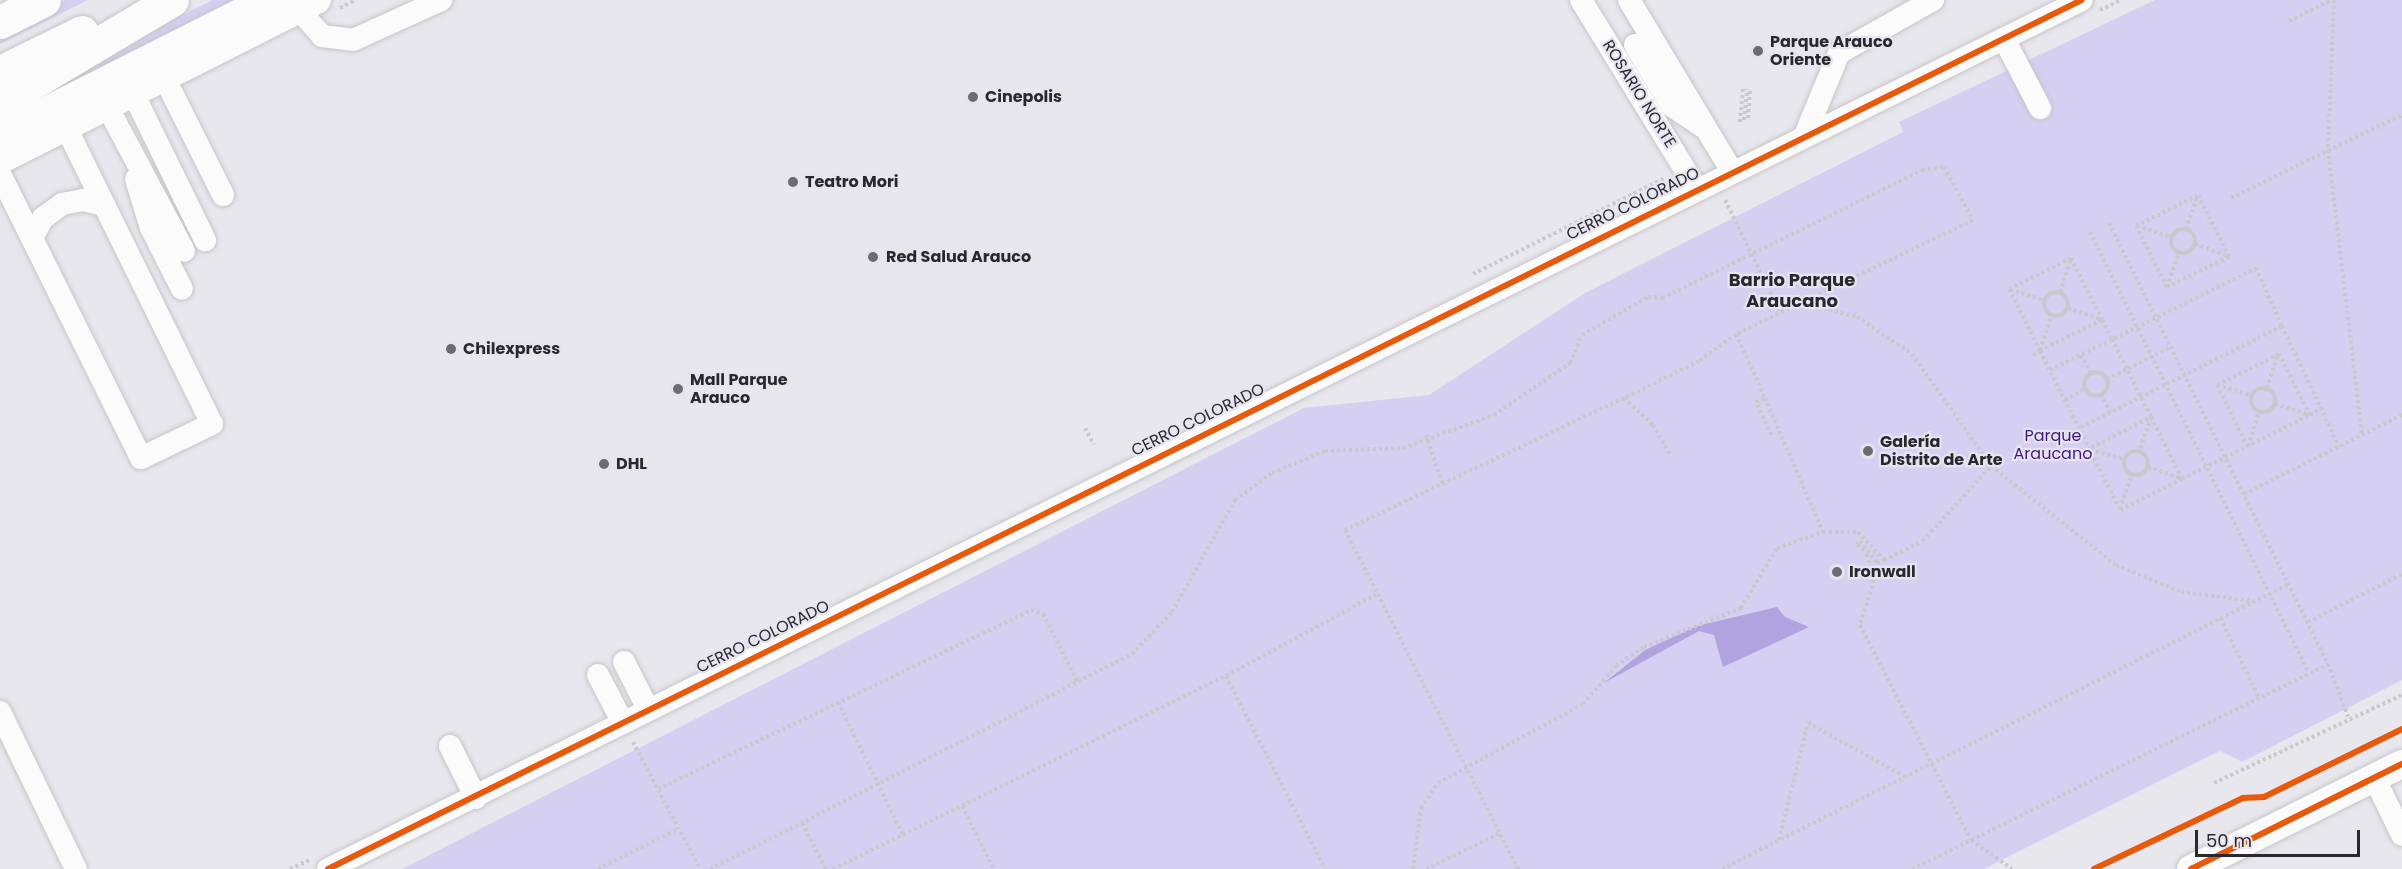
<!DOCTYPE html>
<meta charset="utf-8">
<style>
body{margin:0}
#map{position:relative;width:2402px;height:869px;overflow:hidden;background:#e8e7ed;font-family:Poppins,sans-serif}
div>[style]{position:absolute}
.green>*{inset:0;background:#d5cff2}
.water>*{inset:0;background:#b1a3e0}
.path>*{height:4px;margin-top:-2px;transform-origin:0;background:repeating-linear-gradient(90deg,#c9c8ca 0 3px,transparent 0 6px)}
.path>.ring{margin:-2px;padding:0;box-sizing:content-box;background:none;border:4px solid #c9c8ca;border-radius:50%}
.roads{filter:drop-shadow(0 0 2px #c6c5ca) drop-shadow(0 0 2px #c6c5ca)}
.minor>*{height:22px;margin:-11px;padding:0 11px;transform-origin:11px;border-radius:11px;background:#fcfbfc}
.major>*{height:28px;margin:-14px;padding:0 14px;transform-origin:14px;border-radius:14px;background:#fcfbfc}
.highway>*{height:33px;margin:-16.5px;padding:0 16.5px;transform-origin:16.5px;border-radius:16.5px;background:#fcfbfc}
.cycleway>*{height:6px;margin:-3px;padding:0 3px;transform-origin:3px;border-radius:3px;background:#e8590c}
.dots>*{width:16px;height:16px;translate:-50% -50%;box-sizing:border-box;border:3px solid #e6e4f0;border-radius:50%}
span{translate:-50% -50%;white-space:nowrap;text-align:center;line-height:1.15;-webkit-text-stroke:4.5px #e6e4f0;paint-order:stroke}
.poi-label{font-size:16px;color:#29292d;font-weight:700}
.left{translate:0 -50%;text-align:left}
.street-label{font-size:16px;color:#29292d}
.park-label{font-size:16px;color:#3f1a7d}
.neighbourhood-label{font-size:18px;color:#29292d;font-weight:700}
.scale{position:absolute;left:2195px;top:830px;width:165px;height:27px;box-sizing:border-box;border:3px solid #29292d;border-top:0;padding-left:8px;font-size:18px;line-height:21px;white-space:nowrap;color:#29292d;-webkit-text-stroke:4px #e6e4f0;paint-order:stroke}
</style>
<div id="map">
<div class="green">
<i style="clip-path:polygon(65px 0,88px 0,0 44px,0 32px)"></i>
<i style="clip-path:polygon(213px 0,250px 0,0 119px,64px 73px)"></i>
<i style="clip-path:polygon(2155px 0,2402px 0,2402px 680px,2242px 762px,2220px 751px,1984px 869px,402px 869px,1304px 408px,1429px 395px,1585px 293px,1903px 132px,1899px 122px)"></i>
</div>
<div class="water">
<i style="clip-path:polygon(1777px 607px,1785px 617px,1809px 627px,1723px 667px,1714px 635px,1699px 631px,1604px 683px,1645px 650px,1697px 626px)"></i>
</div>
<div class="path">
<i style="left:2334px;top:0;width:150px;rotate:92.3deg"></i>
<i style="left:2328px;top:150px;width:287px;rotate:83.2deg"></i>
<i style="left:340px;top:8px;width:17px;rotate:-28deg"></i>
<i style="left:2100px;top:10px;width:23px;rotate:-25deg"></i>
<i style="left:2289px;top:21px;width:47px;rotate:-26.6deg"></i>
<i style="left:1748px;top:118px;width:29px;rotate:-86deg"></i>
<i style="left:1744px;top:120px;width:31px;rotate:-84deg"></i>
<i style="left:1740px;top:122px;width:33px;rotate:-85deg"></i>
<i style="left:2198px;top:195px;width:69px;rotate:63.4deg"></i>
<i style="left:2229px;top:257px;width:69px;rotate:154.2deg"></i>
<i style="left:2167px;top:287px;width:68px;rotate:-116.9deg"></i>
<i style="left:2136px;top:226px;width:69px;rotate:-26.6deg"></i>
<i style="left:2231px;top:198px;width:190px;rotate:-25.9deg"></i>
<i style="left:1725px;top:200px;width:125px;rotate:63.8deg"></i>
<i style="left:2109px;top:223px;width:492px;rotate:63.6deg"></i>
<i style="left:2328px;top:664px;width:56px;rotate:69deg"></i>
<i style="left:2137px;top:226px;width:36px;rotate:18deg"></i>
<i class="ring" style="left:2171px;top:229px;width:20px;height:20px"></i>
<i style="left:2186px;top:229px;width:36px;rotate:-71deg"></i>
<i style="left:2090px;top:232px;width:491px;rotate:63.6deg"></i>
<i style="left:2195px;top:244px;width:35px;rotate:20deg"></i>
<i style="left:1473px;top:274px;width:215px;rotate:-26.6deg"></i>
<i style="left:2167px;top:287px;width:36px;rotate:-71deg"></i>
<i style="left:2010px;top:290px;width:35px;rotate:16deg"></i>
<i class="ring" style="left:2044px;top:292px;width:20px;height:20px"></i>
<i style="left:2060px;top:292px;width:35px;rotate:-72deg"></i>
<i style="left:1800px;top:302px;width:59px;rotate:14.7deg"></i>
<i style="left:1857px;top:317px;width:66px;rotate:33.9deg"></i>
<i style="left:1912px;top:354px;width:137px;rotate:54.8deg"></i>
<i style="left:1991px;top:466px;width:159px;rotate:38.4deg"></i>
<i style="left:2116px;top:565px;width:70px;rotate:22.6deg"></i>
<i style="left:2181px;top:592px;width:73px;rotate:7.1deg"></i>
<i style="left:2068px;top:308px;width:36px;rotate:19deg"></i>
<i style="left:2102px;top:320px;width:21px;rotate:62deg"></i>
<i style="left:2112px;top:339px;width:87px;rotate:63.4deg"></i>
<i style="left:2151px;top:417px;width:36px;rotate:109deg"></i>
<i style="left:2282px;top:326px;width:134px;rotate:64.8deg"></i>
<i style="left:1736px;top:334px;width:70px;rotate:65.6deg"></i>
<i style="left:2040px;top:350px;width:36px;rotate:-71deg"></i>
<i style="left:2033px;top:355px;width:8px;rotate:-30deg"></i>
<i style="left:2040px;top:351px;width:69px;rotate:-26.6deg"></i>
<i style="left:2102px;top:320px;width:69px;rotate:-116.6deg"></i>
<i style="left:2071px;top:258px;width:69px;rotate:153.4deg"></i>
<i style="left:2009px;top:289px;width:69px;rotate:63.4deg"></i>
<i style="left:2040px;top:351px;width:178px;rotate:63.3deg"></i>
<i style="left:2081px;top:355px;width:21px;rotate:61deg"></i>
<i style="left:2050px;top:370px;width:230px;rotate:-26.3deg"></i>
<i style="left:2256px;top:268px;width:64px;rotate:65.9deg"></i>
<i style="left:2282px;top:326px;width:227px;rotate:153.3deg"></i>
<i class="ring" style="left:2084px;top:372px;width:20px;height:20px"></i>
<i style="left:2107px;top:379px;width:72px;rotate:-26.6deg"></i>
<i style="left:2217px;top:385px;width:37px;rotate:17deg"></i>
<i class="ring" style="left:2251px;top:388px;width:20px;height:20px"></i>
<i style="left:2267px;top:388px;width:36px;rotate:-72deg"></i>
<i style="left:2101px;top:394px;width:20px;rotate:63deg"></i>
<i style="left:1624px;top:398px;width:40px;rotate:43deg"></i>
<i style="left:1653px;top:425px;width:36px;rotate:60deg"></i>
<i style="left:2065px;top:400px;width:23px;rotate:-29deg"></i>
<i style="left:2275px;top:404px;width:37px;rotate:17deg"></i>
<i style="left:2310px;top:415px;width:12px;rotate:-31deg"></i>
<i style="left:1085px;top:428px;width:19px;rotate:62deg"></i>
<i style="left:1426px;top:435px;width:50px;rotate:71.2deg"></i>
<i style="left:1771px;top:435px;width:36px;rotate:-114deg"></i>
<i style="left:1756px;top:402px;width:10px;rotate:-24deg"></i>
<i style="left:1765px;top:398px;width:146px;rotate:66.6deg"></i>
<i style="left:2248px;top:446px;width:36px;rotate:-72deg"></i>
<i style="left:2090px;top:450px;width:35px;rotate:15deg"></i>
<i class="ring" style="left:2124px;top:451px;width:20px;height:20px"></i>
<i style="left:2081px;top:453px;width:79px;rotate:-27.2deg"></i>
<i style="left:2151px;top:417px;width:69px;rotate:63.4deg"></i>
<i style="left:2182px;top:479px;width:69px;rotate:153.4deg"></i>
<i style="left:2148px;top:467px;width:36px;rotate:19deg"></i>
<i style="left:2182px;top:479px;width:143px;rotate:-26.6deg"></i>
<i style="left:2310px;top:415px;width:68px;rotate:-116.9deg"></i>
<i style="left:2279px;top:354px;width:69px;rotate:153.4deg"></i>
<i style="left:2217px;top:385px;width:68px;rotate:63.8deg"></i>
<i style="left:2244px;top:494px;width:177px;rotate:-26.6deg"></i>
<i style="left:2120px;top:509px;width:36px;rotate:-71deg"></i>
<i style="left:1857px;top:545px;width:13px;rotate:42deg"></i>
<i style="left:1867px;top:554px;width:27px;rotate:75deg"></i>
<i style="left:1874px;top:580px;width:47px;rotate:107.3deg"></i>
<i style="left:1860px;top:625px;width:242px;rotate:62.7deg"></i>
<i style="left:1971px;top:840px;width:50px;rotate:35.3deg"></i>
<i style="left:1857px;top:545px;width:5px;rotate:-53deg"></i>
<i style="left:1860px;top:541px;width:28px;rotate:52deg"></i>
<i style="left:1877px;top:563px;width:8px;rotate:-23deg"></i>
<i style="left:2220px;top:618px;width:87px;rotate:64deg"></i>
<i style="left:2308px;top:622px;width:106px;rotate:-27.1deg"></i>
<i style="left:1226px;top:676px;width:217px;rotate:62.8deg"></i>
<i style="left:838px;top:702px;width:148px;rotate:64deg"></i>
<i style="left:633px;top:742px;width:144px;rotate:62.2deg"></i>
<i style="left:2214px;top:783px;width:208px;rotate:-25.1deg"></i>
<i style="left:658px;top:789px;width:414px;rotate:-25.6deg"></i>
<i style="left:1031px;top:610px;width:13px;rotate:18deg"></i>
<i style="left:1043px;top:614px;width:77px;rotate:63.1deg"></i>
<i style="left:962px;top:806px;width:71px;rotate:63.1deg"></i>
<i style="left:802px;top:823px;width:52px;rotate:62.4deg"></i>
<i style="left:790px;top:829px;width:384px;rotate:-27.1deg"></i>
<i style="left:1132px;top:654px;width:58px;rotate:-46.4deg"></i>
<i style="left:1172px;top:612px;width:129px;rotate:-60.6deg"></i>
<i style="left:1235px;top:500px;width:46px;rotate:-36.1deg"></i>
<i style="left:1272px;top:473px;width:57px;rotate:-22.5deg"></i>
<i style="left:1325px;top:451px;width:78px;rotate:-2.2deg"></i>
<i style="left:1403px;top:448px;width:97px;rotate:-19.9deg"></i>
<i style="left:1494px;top:415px;width:92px;rotate:-34.4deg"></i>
<i style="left:1570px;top:363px;width:30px;rotate:-67deg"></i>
<i style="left:1582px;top:335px;width:76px;rotate:-29.9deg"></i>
<i style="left:1648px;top:297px;width:14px;rotate:4deg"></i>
<i style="left:1662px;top:298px;width:290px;rotate:-26.2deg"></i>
<i style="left:1922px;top:170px;width:22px;rotate:-8deg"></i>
<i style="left:1944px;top:167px;width:60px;rotate:61.3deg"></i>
<i style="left:1973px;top:220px;width:263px;rotate:154.3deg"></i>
<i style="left:1736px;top:334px;width:46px;rotate:143.9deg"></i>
<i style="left:1699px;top:361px;width:84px;rotate:153.7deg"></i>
<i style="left:1624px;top:398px;width:309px;rotate:154.7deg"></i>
<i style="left:1345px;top:530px;width:381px;rotate:63deg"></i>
<i style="left:1779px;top:840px;width:121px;rotate:-76.1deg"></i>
<i style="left:1808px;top:723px;width:112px;rotate:28.9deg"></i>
<i style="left:290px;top:869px;width:21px;rotate:-25deg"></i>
<i style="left:598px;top:869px;width:89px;rotate:-26.6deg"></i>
<i style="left:710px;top:869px;width:89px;rotate:-26.6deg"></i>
<i style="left:833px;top:869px;width:438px;rotate:-26.2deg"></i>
<i style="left:1226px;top:676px;width:172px;rotate:-28.5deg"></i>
<i style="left:1413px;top:869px;width:62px;rotate:-82.5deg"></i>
<i style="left:1421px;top:808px;width:30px;rotate:-56deg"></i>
<i style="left:1438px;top:783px;width:165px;rotate:-28.6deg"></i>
<i style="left:1583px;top:704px;width:50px;rotate:-49deg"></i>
<i style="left:1616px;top:666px;width:34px;rotate:-34deg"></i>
<i style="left:1644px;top:647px;width:105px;rotate:-21.9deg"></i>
<i style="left:1741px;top:608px;width:70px;rotate:-59deg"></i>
<i style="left:1777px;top:548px;width:49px;rotate:-19.2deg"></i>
<i style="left:1823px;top:532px;width:35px"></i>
<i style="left:1858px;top:532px;width:38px;rotate:47deg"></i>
<i style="left:1884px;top:560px;width:43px;rotate:-26deg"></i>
<i style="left:1923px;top:541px;width:101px;rotate:-47.8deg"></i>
<i style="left:1426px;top:869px;width:82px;rotate:-25.9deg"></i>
<i style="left:1722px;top:869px;width:635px;rotate:-26.69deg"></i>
<i style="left:1912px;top:869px;width:464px;rotate:-26.2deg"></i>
</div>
<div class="roads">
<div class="minor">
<i style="left:1581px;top:0;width:220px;rotate:58.5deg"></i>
<i style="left:1629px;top:0;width:198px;rotate:59deg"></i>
<i style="left:298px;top:9px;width:36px;rotate:48deg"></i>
<i style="left:322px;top:36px;width:31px;rotate:7deg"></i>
<i style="left:353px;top:40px;width:97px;rotate:-24.4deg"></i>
<i style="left:2004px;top:39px;width:78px;rotate:62.4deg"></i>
<i style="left:1635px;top:45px;width:71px;rotate:58.8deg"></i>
<i style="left:1672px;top:106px;width:37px;rotate:34deg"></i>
<i style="left:164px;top:77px;width:132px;rotate:63.4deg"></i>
<i style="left:133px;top:93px;width:164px;rotate:63.9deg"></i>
<i style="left:107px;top:106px;width:164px;rotate:62deg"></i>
<i style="left:1805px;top:135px;width:89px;rotate:-67.5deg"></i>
<i style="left:1839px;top:53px;width:108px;rotate:-29.4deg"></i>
<i style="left:0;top:174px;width:317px;rotate:63.6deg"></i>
<i style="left:141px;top:458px;width:79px;rotate:-25.6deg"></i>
<i style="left:212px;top:424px;width:331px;rotate:-116.2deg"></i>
<i style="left:136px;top:179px;width:51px;rotate:73deg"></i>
<i style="left:151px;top:228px;width:68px;rotate:63.1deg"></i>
<i style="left:32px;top:238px;width:23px;rotate:-61deg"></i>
<i style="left:43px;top:218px;width:24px;rotate:-36deg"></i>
<i style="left:62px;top:204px;width:21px;rotate:-11deg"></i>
<i style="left:83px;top:200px;width:22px;rotate:13deg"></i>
<i style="left:624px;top:662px;width:53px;rotate:62.9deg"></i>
<i style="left:598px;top:675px;width:52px;rotate:62.4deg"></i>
<i style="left:0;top:712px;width:174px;rotate:64.2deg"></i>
<i style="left:450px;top:746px;width:58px;rotate:63.4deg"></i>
<i style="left:2374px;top:777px;width:64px;rotate:64.2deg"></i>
<i style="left:328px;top:869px;width:1957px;rotate:-26.36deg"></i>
</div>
<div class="major">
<i style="left:0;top:160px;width:355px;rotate:-26.8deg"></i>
<i style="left:2191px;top:869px;width:236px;rotate:-26.5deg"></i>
</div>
<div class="highway">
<i style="left:0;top:22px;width:49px;rotate:-26.6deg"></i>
<i style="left:0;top:72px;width:91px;rotate:-26deg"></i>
<i style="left:0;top:102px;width:200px;rotate:-30.7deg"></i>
<i style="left:0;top:136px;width:301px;rotate:-26.8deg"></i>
</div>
</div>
<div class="cycleway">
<i style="left:328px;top:869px;width:1957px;rotate:-26.36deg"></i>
<i style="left:2094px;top:869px;width:165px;rotate:-25.5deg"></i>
<i style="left:2243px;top:798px;width:21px;rotate:-3deg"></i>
<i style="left:2264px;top:797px;width:154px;rotate:-26.2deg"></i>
<i style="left:2191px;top:869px;width:236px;rotate:-26.5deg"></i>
</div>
<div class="dots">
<i style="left:1758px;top:51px;background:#6c6c70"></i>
<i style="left:973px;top:97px;background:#6c6c70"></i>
<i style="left:793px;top:182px;background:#6c6c70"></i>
<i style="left:873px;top:257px;background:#6c6c70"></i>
<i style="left:451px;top:349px;background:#6c6c70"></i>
<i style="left:678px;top:389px;background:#6c6c70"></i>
<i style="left:1868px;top:451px;background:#6c6c70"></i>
<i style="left:604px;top:464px;background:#6c6c70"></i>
<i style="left:1837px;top:572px;background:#6c6c70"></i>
</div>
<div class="poi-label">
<span class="left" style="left:1770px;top:51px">Parque Arauco<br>Oriente</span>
<span class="left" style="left:985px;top:97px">Cinepolis</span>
<span class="left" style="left:805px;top:182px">Teatro Mori</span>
<span class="left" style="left:886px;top:257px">Red Salud Arauco</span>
<span class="left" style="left:463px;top:349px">Chilexpress</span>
<span class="left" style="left:690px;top:389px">Mall Parque<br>Arauco</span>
<span class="left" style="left:1880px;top:451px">Galería<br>Distrito de Arte</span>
<span class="left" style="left:616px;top:464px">DHL</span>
<span class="left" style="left:1849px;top:572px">Ironwall</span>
</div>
<div class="street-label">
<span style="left:1639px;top:94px;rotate:58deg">ROSARIO NORTE</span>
<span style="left:1633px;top:204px;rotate:-26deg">CERRO COLORADO</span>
<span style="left:1198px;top:420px;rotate:-26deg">CERRO COLORADO</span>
<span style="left:763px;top:637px;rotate:-26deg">CERRO COLORADO</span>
</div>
<div class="park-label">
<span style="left:2053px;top:445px">Parque<br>Araucano</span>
</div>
<div class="neighbourhood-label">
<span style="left:1792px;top:291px">Barrio Parque<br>Araucano</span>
</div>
<div class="scale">50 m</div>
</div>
